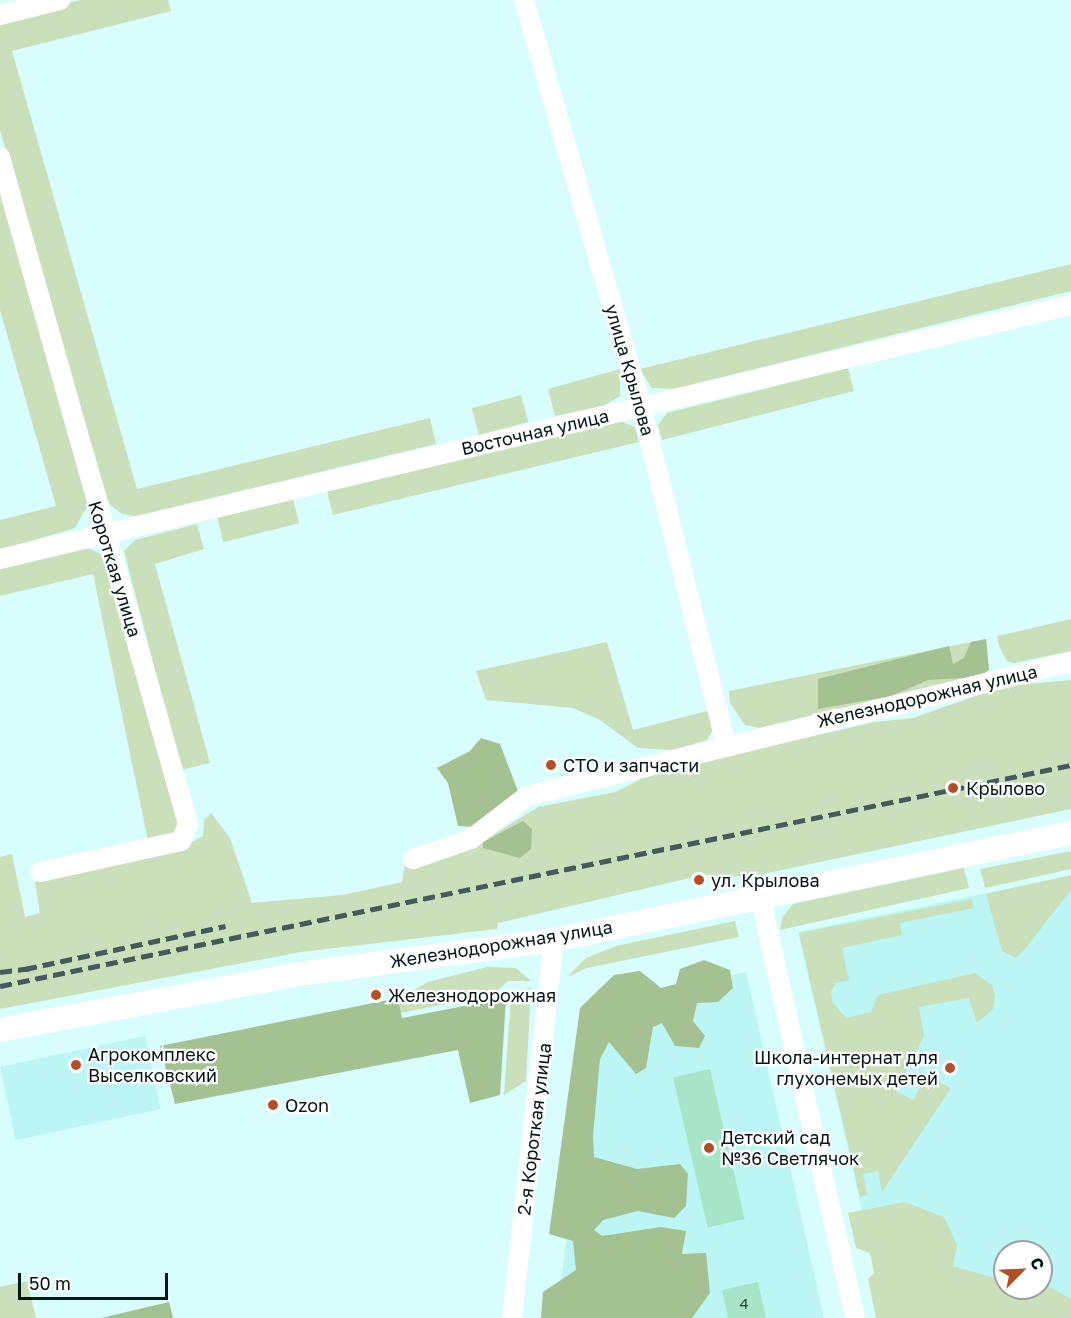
<!DOCTYPE html>
<meta charset="utf-8">
<style>
body{margin:0}
#map{position:relative;width:1071px;height:1318px;overflow:hidden;background:#d7fdfd;font-family:"Golos Text",sans-serif}
div>[style]{position:absolute}
.built>*{inset:0;background:#bbf6f5;transform-origin:0 0}
.green>*{inset:0;background:#c9e0bb;transform-origin:0 0}
.forest>*{inset:0;background:#a4c191}
.building>*{inset:0;background:#a8e4c8;transform-origin:0 0}
.minor>*{height:20px;margin:-10px;padding:0 10px;transform-origin:10px;border-radius:10px;background:#fff}
.major>*{height:24px;margin:-12px;padding:0 12px;transform-origin:12px;border-radius:12px;background:#fff}
.rail>*{height:4.5px;margin-top:-2.25px;transform-origin:0;background:repeating-linear-gradient(90deg,#445b5b 0 12px,transparent 0 18px)}
.dots>*{width:16px;height:16px;translate:-50% -50%;box-sizing:border-box;border:3px solid #fff;border-radius:50%}
span{translate:-50% -50%;white-space:nowrap;text-align:center;line-height:1.15;-webkit-text-stroke:4.5px #fff;paint-order:stroke}
.number-label{font-size:15px;color:#2d4942}
.number-label span{-webkit-text-stroke-width:0}
.street-label{font-size:18px;color:#041515}
.poi-label{font-size:18px;color:#041515}
.left{translate:0 -50%;text-align:left}
.right{translate:-100% -50%;text-align:right}
.north{position:absolute;left:993px;top:1240px;width:60px;height:60px;box-sizing:border-box;background:#fff;border:2px solid #9ba1a1;border-radius:50%;rotate:66deg;font-size:16px;font-weight:700;line-height:24px;text-align:center;color:#041515}
.north::after{content:'';display:block;margin:auto;width:21px;height:27px;background:#b44e25;clip-path:polygon(50% 0,100% 100%,50% 72%,0 100%)}
.scale{position:absolute;left:18px;top:1273px;width:150px;height:27px;box-sizing:border-box;border:3px solid #041515;border-top:0;padding-left:8px;font-size:18px;line-height:21px;white-space:nowrap;color:#041515;-webkit-text-stroke:4px #fff;paint-order:stroke}
</style>
<div id="map">
<div class="built">
<i style="clip-path:polygon(evenodd,1071px 876px,1071px 1318px,887px 1318px,798px 932px,1071px 876px,1005px 1252px,1041px 1252px,1041px 1288px,1005px 1288px,1005px 1252px)"></i>
<i style="clip-path:polygon(746px 972px,824px 1318px,556px 1318px,598px 1006px)"></i>
<i style="left:145px;top:1036px;width:75px;height:148px;rotate:78deg"></i>
</div>
<div class="green">
<i style="clip-path:polygon(80px 0,168px 0,171px 11px,12px 51px,137px 489px,430px 418px,436px 444px,136px 516px,122px 514px,109px 504px,0 130px,0 21px)"></i>
<i style="clip-path:polygon(0 188px,88px 505px,75px 528px,0 550px,0 520px,56px 506px,0 310px)"></i>
<i style="clip-path:polygon(1071px 264px,1071px 291px,674px 389px,652px 388px,640px 369px)"></i>
<i style="clip-path:polygon(848px 368px,854px 391px,662px 440px,658px 425px,667px 413px)"></i>
<i style="clip-path:polygon(620px 369px,620px 396px,603px 406px,555px 416px,548px 389px)"></i>
<i style="left:521px;top:395px;width:28px;height:51px;rotate:75deg"></i>
<i style="clip-path:polygon(620px 421px,635px 427px,639px 442px,333px 515px,327px 491px)"></i>
<i style="left:293px;top:499px;width:25px;height:78px;rotate:76deg"></i>
<i style="clip-path:polygon(197px 524px,204px 549px,155px 564px,210px 763px,181px 770px,124px 551px,135px 540px)"></i>
<i style="clip-path:polygon(88px 548px,103px 555px,180px 824px,175px 832px,148px 841px,93px 574px,0 596px,0 567px)"></i>
<i style="clip-path:polygon(1071px 619px,1071px 651px,1014px 663px,1007px 661px,999px 646px,997px 636px)"></i>
<i style="clip-path:polygon(986px 639px,989px 670px,979px 677px,759px 728px,745px 725px,730px 703px,729px 691px)"></i>
<i style="clip-path:polygon(607px 642px,633px 730px,711px 710px,714px 728px,707px 740px,673px 750px,638px 748px,600px 720px,573px 708px,486px 700px,476px 671px)"></i>
<i style="clip-path:polygon(1071px 680px,1071px 809px,749px 877px,703px 875px,498px 923px,497px 929px,301px 952px,0 1009px,0 857px,12px 854px,25px 917px,40px 913px,35px 882px,53px 872px,181px 848px,203px 836px,204px 820px,211px 813px,230px 838px,252px 903px,343px 895px,402px 882px,405px 864px,467px 851px,538px 807px,615px 792px,641px 779px,720px 757px,875px 722px,913px 718px,1004px 686px)"></i>
<i style="clip-path:polygon(1071px 851px,1071px 869px,985px 888px,980px 869px)"></i>
<i style="clip-path:polygon(964px 868px,969px 888px,780px 930px,782px 918px,793px 904px)"></i>
<i style="clip-path:polygon(1071px 875px,1071px 890px,1025px 949px,1016px 958px,1002px 951px,986px 894px)"></i>
<i style="clip-path:polygon(972px 899px,974px 908px,900px 923px,902px 935px,842px 948px,849px 980px,836px 983px,831px 991px,833px 1003px,846px 1018px,871px 1012px,878px 995px,975px 973px,992px 985px,995px 996px,993px 1009px,977px 1023px,969px 998px,919px 1007px,924px 1036px,896px 1091px,913px 1100px,927px 1075px,951px 1088px,882px 1192px,878px 1171px,863px 1174px,867px 1195px,860px 1197px,799px 933px)"></i>
<i style="clip-path:polygon(735px 921px,739px 937px,587px 968px,567px 977px,586px 958px,616px 946px)"></i>
<i style="clip-path:polygon(487px 967px,516px 968px,531px 981px,508px 981px,494px 994px,401px 1013px,398px 999px,428px 982px)"></i>
<i style="clip-path:polygon(531px 987px,526px 1081px,504px 1095px,511px 996px)"></i>
<i style="clip-path:polygon(905px 1202px,944px 1217px,957px 1245px,953px 1266px,1005px 1281px,1005px 1288px,1041px 1288px,1041px 1282px,1071px 1299px,1071px 1318px,876px 1318px,868px 1279px,874px 1273px,870px 1253px,856px 1248px,848px 1213px)"></i>
<i style="clip-path:polygon(27px 1281px,36px 1318px,0 1318px,0 1287px)"></i>
</div>
<div class="forest">
<i style="clip-path:polygon(986px 639px,989px 670px,979px 677px,928px 680px,891px 696px,818px 709px,818px 679px,949px 646px,953px 664px,964px 658px,971px 642px)"></i>
<i style="clip-path:polygon(481px 738px,500px 744px,519px 794px,473px 827px,458px 826px,448px 783px,437px 768px,470px 751px)"></i>
<i style="clip-path:polygon(523px 821px,532px 829px,531px 849px,520px 858px,483px 848px,483px 842px)"></i>
<i style="clip-path:polygon(704px 960px,730px 970px,733px 988px,718px 1002px,697px 1003px,693px 1021px,705px 1036px,699px 1048px,675px 1046px,662px 1023px,653px 1027px,646px 1068px,636px 1074px,609px 1042px,600px 1059px,593px 1135px,594px 1157px,637px 1169px,680px 1164px,688px 1174px,686px 1206px,674px 1218px,638px 1211px,603px 1220px,594px 1230px,602px 1236px,661px 1227px,686px 1231px,682px 1254px,706px 1253px,710px 1293px,692px 1318px,541px 1318px,543px 1292px,576px 1270px,573px 1241px,549px 1234px,580px 1008px,614px 975px,640px 971px,661px 988px,676px 984px,680px 969px)"></i>
<i style="clip-path:polygon(398px 998px,402px 1018px,506px 998px,500px 1095px,470px 1103px,458px 1050px,175px 1104px,160px 1046px)"></i>
<i style="clip-path:polygon(169px 1302px,173px 1318px,101px 1318px)"></i>
</div>
<div class="building">
<i style="left:710px;top:1069px;width:154px;height:38px;rotate:77deg"></i>
<i style="clip-path:polygon(758px 1282px,766px 1318px,728px 1318px,722px 1290px)"></i>
</div>
<div class="minor">
<i style="left:524px;top:0;width:423px;rotate:73.9deg"></i>
<i style="left:641px;top:406px;width:349px;rotate:75.9deg"></i>
<i style="left:0;top:15px;width:62px;rotate:-14deg"></i>
<i style="left:0;top:157px;width:693px;rotate:74.26deg"></i>
<i style="left:188px;top:824px;width:18px;rotate:112deg"></i>
<i style="left:181px;top:841px;width:144px;rotate:167.6deg"></i>
<i style="left:0;top:559px;width:1101px;rotate:-13.34deg"></i>
<i style="left:413px;top:859px;width:61px;rotate:-19deg"></i>
<i style="left:471px;top:839px;width:71px;rotate:-37.5deg"></i>
<i style="left:527px;top:796px;width:560px;rotate:-13.84deg"></i>
<i style="left:760px;top:896px;width:433px;rotate:77.3deg"></i>
<i style="left:512px;top:1318px;width:380px;rotate:-83.7deg"></i>
</div>
<div class="major">
<i style="left:0;top:1030px;width:311px;rotate:-10.6deg"></i>
<i style="left:306px;top:973px;width:250px;rotate:-7.6deg"></i>
<i style="left:554px;top:940px;width:528px;rotate:-11.69deg"></i>
</div>
<div class="rail">
<i style="left:25px;top:969px;width:205px;rotate:-12.1deg"></i>
<i style="left:0;top:972px;width:32px;rotate:-7deg"></i>
<i style="left:0;top:986px;width:1094px;rotate:-11.66deg"></i>
</div>
<div class="dots">
<i style="left:551px;top:765px;background:#b44e25"></i>
<i style="left:953px;top:788px;background:#b44e25"></i>
<i style="left:699px;top:880px;background:#b44e25"></i>
<i style="left:376px;top:995px;background:#b44e25"></i>
<i style="left:76px;top:1065px;background:#b44e25"></i>
<i style="left:950px;top:1068px;background:#b44e25"></i>
<i style="left:273px;top:1105px;background:#b44e25"></i>
<i style="left:709px;top:1148px;background:#b44e25"></i>
</div>
<div class="number-label">
<span style="left:744px;top:1304px">4</span>
</div>
<div class="street-label">
<span style="left:630px;top:370px;rotate:74deg">улица Крылова</span>
<span style="left:535px;top:432px;rotate:-13deg">Восточная улица</span>
<span style="left:115px;top:569px;rotate:73deg">Короткая улица</span>
<span style="left:927px;top:696px;rotate:-13deg">Железнодорожная улица</span>
<span style="left:501px;top:944px;rotate:-9deg">Железнодорожная улица</span>
<span style="left:534px;top:1129px;rotate:-83deg">2-я Короткая улица</span>
</div>
<div class="poi-label">
<span class="left" style="left:563px;top:765px">СТО и запчасти</span>
<span class="left" style="left:966px;top:788px">Крылово</span>
<span class="left" style="left:711px;top:880px">ул. Крылова</span>
<span class="left" style="left:388px;top:995px">Железнодорожная</span>
<span class="left" style="left:88px;top:1065px">Агрокомплекс<br>Выселковский</span>
<span class="right" style="left:938px;top:1068px">Школа-интернат для<br>глухонемых детей</span>
<span class="left" style="left:285px;top:1105px">Ozon</span>
<span class="left" style="left:721px;top:1148px">Детский сад<br>№36 Светлячок</span>
</div>
<div class="north">С</div>
<div class="scale">50 m</div>
</div>
